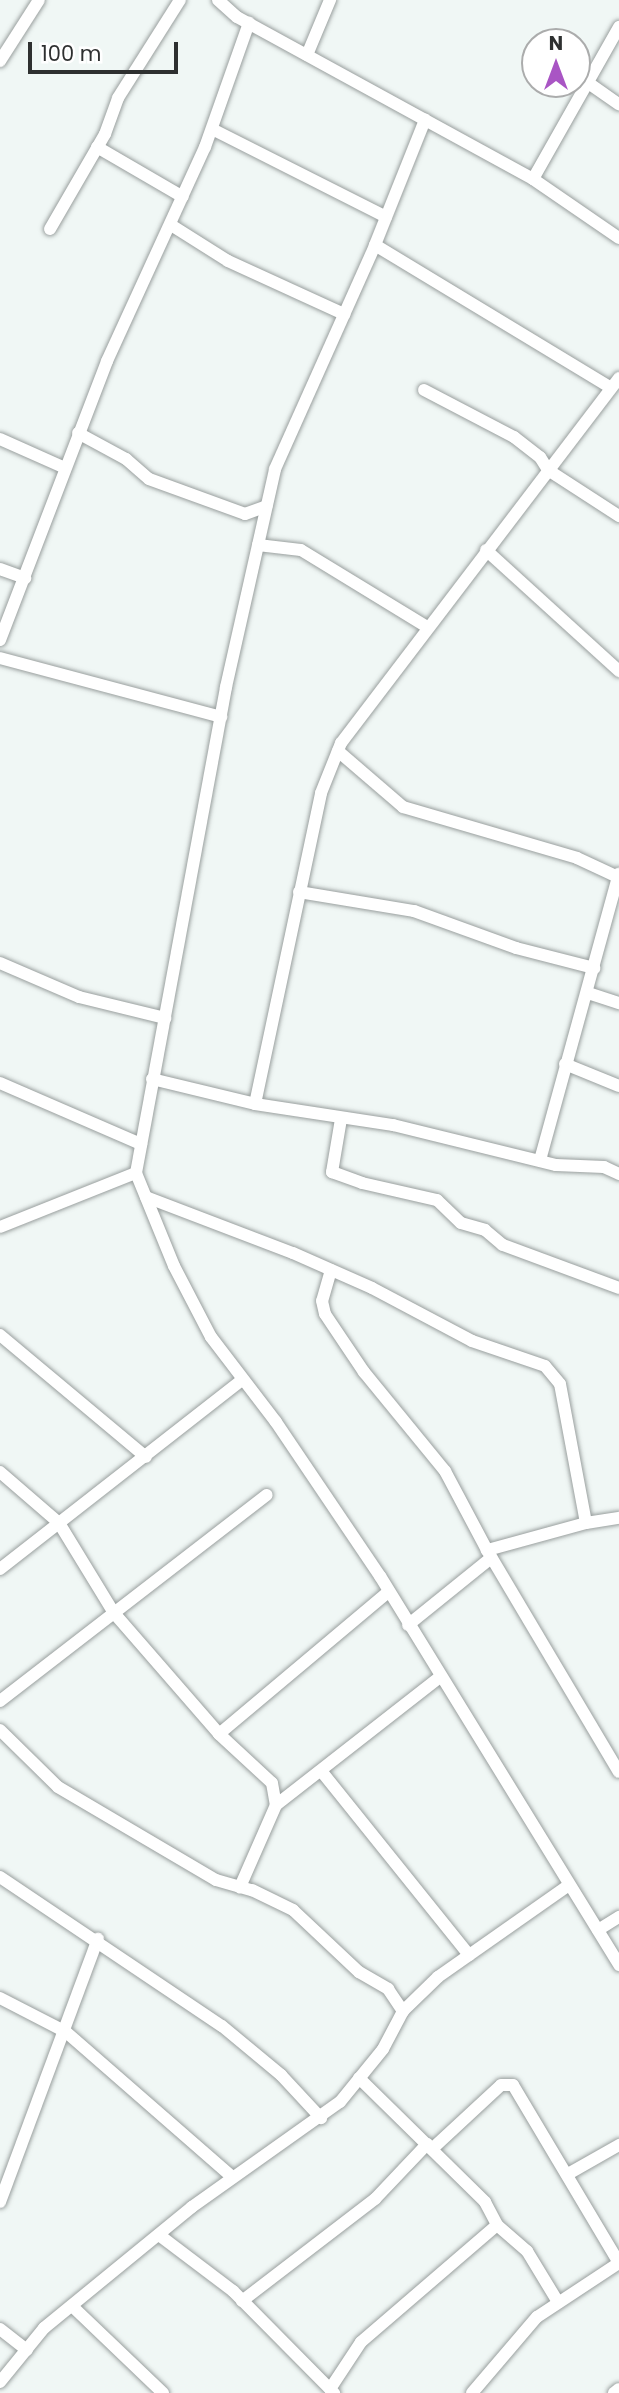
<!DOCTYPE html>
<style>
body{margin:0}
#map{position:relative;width:619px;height:2393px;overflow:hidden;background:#f0f7f5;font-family:Poppins,sans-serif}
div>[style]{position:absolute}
.roads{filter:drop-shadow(0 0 2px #999f9e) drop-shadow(0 0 2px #999f9e)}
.minor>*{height:12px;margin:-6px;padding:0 6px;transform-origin:6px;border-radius:6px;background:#fff}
span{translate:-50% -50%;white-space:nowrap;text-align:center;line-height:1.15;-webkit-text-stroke:7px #fff;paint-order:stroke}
.north{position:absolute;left:521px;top:28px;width:70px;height:70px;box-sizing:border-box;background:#fff;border:2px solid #abacac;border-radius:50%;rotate:0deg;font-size:19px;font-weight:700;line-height:28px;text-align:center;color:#2e3030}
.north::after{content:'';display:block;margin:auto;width:24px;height:32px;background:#a955c4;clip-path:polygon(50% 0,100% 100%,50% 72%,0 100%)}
.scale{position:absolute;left:28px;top:42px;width:150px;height:32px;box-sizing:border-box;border:4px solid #2e3030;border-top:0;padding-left:9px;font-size:21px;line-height:24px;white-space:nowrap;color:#2e3030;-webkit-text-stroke:5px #fff;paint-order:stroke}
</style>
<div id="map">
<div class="roads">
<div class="minor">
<i style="left:218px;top:0;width:25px;rotate:42deg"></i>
<i style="left:237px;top:17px;width:337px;rotate:28.7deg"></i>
<i style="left:533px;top:179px;width:104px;rotate:34.5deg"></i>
<i style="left:307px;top:55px;width:60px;rotate:-67.3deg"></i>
<i style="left:0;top:61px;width:72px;rotate:-57.4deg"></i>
<i style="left:587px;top:82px;width:39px;rotate:35deg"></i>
<i style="left:212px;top:129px;width:195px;rotate:26.8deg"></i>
<i style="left:97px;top:147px;width:99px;rotate:30.2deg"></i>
<i style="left:533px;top:179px;width:175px;rotate:-60.5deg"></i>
<i style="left:171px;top:225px;width:67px;rotate:32.3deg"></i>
<i style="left:228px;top:261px;width:128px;rotate:24.6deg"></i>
<i style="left:50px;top:229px;width:110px;rotate:-59.9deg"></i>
<i style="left:105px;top:134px;width:38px;rotate:-70deg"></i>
<i style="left:118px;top:98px;width:116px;rotate:-57.7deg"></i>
<i style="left:375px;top:245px;width:276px;rotate:31.2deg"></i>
<i style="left:424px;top:390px;width:102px;rotate:27.6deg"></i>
<i style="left:514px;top:437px;width:33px;rotate:38deg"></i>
<i style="left:540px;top:457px;width:15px;rotate:58deg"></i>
<i style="left:548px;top:470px;width:85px;rotate:32.9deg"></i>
<i style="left:78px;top:433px;width:55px;rotate:28.4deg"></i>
<i style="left:126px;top:459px;width:30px;rotate:41deg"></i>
<i style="left:149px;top:479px;width:102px;rotate:20deg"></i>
<i style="left:245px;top:514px;width:23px;rotate:-20deg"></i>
<i style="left:0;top:439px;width:71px;rotate:24deg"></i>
<i style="left:258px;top:545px;width:43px;rotate:6.6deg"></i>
<i style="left:301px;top:550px;width:148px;rotate:31.4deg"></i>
<i style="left:486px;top:550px;width:180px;rotate:42.3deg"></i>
<i style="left:0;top:569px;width:27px;rotate:20deg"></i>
<i style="left:0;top:640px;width:299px;rotate:-69deg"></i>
<i style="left:107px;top:361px;width:235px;rotate:-65.4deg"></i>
<i style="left:205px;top:147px;width:132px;rotate:-70.5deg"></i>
<i style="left:0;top:658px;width:229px;rotate:14.9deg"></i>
<i style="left:338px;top:751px;width:86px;rotate:40.7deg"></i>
<i style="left:403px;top:807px;width:181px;rotate:16.3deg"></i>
<i style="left:577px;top:858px;width:45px;rotate:24.9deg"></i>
<i style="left:299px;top:892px;width:117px;rotate:9.4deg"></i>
<i style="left:414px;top:911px;width:109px;rotate:19.9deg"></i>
<i style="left:516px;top:948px;width:81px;rotate:14.4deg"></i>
<i style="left:0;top:963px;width:86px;rotate:23.3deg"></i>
<i style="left:79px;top:997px;width:89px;rotate:13.7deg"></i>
<i style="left:588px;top:993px;width:33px;rotate:18deg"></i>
<i style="left:565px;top:1064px;width:58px;rotate:22.2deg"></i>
<i style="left:152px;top:1079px;width:106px;rotate:13.6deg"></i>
<i style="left:255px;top:1104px;width:140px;rotate:8.7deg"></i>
<i style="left:393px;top:1125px;width:168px;rotate:13.8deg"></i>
<i style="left:556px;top:1165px;width:48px;rotate:2.4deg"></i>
<i style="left:604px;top:1167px;width:17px;rotate:25deg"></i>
<i style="left:0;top:1083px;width:154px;rotate:23.4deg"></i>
<i style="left:255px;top:1104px;width:318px;rotate:-78deg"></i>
<i style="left:321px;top:793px;width:54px;rotate:-68.2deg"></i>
<i style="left:341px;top:743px;width:459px;rotate:-52.7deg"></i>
<i style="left:341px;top:1119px;width:54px;rotate:99.6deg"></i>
<i style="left:332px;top:1172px;width:32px;rotate:20deg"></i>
<i style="left:362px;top:1183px;width:77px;rotate:12.8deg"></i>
<i style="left:437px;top:1200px;width:33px;rotate:44deg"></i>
<i style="left:461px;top:1223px;width:25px;rotate:16deg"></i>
<i style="left:485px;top:1230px;width:23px;rotate:40deg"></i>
<i style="left:503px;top:1245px;width:124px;rotate:20.3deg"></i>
<i style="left:540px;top:1160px;width:297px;rotate:-74.6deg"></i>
<i style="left:136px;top:1173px;width:100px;rotate:67.8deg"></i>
<i style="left:174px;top:1266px;width:80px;rotate:62.5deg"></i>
<i style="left:211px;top:1337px;width:107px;rotate:52.6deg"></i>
<i style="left:276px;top:1422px;width:186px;rotate:56deg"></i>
<i style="left:380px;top:1576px;width:457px;rotate:58.4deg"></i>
<i style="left:146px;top:1197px;width:157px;rotate:20.9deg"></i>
<i style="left:293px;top:1253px;width:86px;rotate:23.9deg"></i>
<i style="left:372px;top:1288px;width:113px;rotate:27.9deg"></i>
<i style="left:472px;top:1341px;width:77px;rotate:18.9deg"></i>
<i style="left:545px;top:1366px;width:23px;rotate:50deg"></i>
<i style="left:560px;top:1384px;width:141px;rotate:79.4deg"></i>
<i style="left:586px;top:1523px;width:33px;rotate:-9deg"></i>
<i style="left:0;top:1227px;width:146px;rotate:-21.7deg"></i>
<i style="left:136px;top:1173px;width:494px;rotate:-79.5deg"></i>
<i style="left:226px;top:687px;width:223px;rotate:-77.3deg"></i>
<i style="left:275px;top:469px;width:245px;rotate:-65.9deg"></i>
<i style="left:375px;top:245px;width:135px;rotate:-68.2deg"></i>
<i style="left:331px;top:1270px;width:32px;rotate:106deg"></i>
<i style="left:322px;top:1301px;width:13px;rotate:77deg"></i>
<i style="left:325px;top:1314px;width:70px;rotate:56.1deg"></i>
<i style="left:364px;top:1372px;width:128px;rotate:50.7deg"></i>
<i style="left:445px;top:1471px;width:89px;rotate:62deg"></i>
<i style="left:0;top:1335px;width:190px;rotate:39.9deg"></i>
<i style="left:0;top:1472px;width:78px;rotate:40.8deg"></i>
<i style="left:59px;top:1523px;width:105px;rotate:58.6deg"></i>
<i style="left:114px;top:1613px;width:160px;rotate:49deg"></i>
<i style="left:219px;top:1734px;width:72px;rotate:42.8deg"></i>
<i style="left:272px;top:1783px;width:22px;rotate:80deg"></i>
<i style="left:276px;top:1805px;width:90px;rotate:113.7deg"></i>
<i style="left:586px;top:1523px;width:103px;rotate:164.7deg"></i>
<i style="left:487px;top:1550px;width:258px;rotate:59.3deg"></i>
<i style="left:0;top:1569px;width:306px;rotate:-38deg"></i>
<i style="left:408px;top:1625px;width:107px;rotate:-38.9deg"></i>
<i style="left:0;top:1701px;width:337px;rotate:-37.7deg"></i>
<i style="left:0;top:1730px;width:81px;rotate:44.5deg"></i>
<i style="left:58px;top:1787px;width:183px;rotate:30.5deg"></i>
<i style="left:216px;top:1880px;width:37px;rotate:16deg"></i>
<i style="left:252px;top:1890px;width:46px;rotate:26deg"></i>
<i style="left:293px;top:1910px;width:91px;rotate:43.2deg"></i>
<i style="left:359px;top:1972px;width:34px;rotate:30deg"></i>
<i style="left:388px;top:1989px;width:27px;rotate:56deg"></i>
<i style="left:219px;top:1734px;width:221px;rotate:-40deg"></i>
<i style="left:322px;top:1772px;width:235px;rotate:51.2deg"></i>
<i style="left:276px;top:1805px;width:208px;rotate:-38deg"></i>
<i style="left:0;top:1877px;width:267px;rotate:33.9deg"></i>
<i style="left:222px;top:2026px;width:77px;rotate:39.7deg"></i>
<i style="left:281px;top:2075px;width:59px;rotate:47.1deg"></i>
<i style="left:598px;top:1930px;width:25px;rotate:-32deg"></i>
<i style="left:0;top:1998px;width:74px;rotate:27.3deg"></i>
<i style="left:66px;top:2032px;width:220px;rotate:41.1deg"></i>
<i style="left:359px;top:2078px;width:177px;rotate:44.5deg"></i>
<i style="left:485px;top:2202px;width:26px;rotate:62deg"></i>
<i style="left:497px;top:2225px;width:40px;rotate:41deg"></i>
<i style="left:527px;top:2251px;width:60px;rotate:58.7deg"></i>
<i style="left:432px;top:2149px;width:94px;rotate:-42.8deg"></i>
<i style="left:501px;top:2085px;width:12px"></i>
<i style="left:513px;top:2085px;width:207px;rotate:59.2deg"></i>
<i style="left:568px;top:2174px;width:59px;rotate:-29.6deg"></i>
<i style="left:0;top:2202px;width:281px;rotate:-69.6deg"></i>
<i style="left:159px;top:2235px;width:93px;rotate:37.1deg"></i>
<i style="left:233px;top:2291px;width:144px;rotate:45.3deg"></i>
<i style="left:242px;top:2301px;width:168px;rotate:-37.5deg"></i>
<i style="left:375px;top:2199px;width:76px;rotate:-46.6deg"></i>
<i style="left:72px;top:2306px;width:126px;rotate:43.7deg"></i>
<i style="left:0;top:2329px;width:34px;rotate:38deg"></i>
<i style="left:0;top:2382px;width:70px;rotate:-50.8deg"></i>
<i style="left:44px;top:2328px;width:191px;rotate:-39.3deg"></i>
<i style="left:192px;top:2207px;width:181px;rotate:-35.4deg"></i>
<i style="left:340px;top:2102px;width:68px;rotate:-50.9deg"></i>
<i style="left:383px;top:2049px;width:43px;rotate:-62.2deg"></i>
<i style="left:403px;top:2011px;width:49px;rotate:-44.2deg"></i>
<i style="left:438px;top:1977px;width:160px;rotate:-35.1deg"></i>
<i style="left:330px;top:2389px;width:56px;rotate:-56.6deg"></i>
<i style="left:361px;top:2342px;width:179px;rotate:-40.7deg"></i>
<i style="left:472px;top:2393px;width:100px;rotate:-49.5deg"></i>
<i style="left:537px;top:2317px;width:98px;rotate:-33.4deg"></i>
<i style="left:614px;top:2393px;width:6px;rotate:-39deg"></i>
</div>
</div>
<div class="north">N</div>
<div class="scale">100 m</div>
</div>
